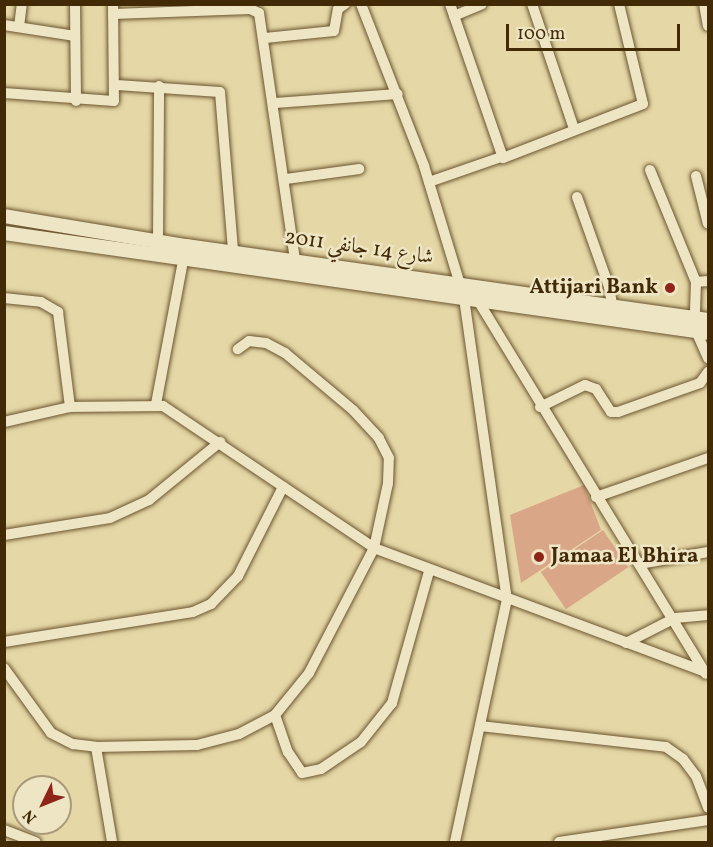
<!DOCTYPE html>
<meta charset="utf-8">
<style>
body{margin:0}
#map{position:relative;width:713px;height:847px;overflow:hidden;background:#e5d7a6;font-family:Vollkorn,Amiri,serif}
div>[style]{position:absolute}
.building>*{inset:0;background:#d9a687;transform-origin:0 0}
.roads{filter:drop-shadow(0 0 2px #6b552f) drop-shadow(0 0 2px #6b552f)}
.minor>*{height:10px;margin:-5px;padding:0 5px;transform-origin:5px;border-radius:5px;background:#eee5c5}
.secondary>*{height:14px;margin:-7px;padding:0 7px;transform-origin:7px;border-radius:7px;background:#eee5c5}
.dots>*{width:16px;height:16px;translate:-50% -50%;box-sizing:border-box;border:3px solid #eee5c5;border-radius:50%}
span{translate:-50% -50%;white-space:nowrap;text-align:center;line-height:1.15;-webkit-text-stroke:5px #eee5c5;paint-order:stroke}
.street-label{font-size:21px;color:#422a07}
.poi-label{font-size:21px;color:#422a07;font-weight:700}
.right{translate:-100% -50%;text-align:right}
.left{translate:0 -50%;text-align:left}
.frame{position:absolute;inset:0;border:6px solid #422a07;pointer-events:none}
.north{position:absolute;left:12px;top:775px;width:60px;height:60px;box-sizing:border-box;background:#eee5c5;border:2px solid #a99a79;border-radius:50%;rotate:227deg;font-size:16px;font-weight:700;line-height:24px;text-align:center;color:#422a07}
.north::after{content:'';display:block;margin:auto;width:21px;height:27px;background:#8f2418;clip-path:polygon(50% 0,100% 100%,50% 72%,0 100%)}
.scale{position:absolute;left:506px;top:24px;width:174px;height:27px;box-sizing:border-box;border:3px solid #422a07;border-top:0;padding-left:8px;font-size:18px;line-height:21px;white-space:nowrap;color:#422a07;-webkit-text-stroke:4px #eee5c5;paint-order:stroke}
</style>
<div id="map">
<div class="building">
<i style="clip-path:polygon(584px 485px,601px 530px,521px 583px,510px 515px)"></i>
<i style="left:603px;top:530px;width:45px;height:75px;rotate:56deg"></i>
</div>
<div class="roads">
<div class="minor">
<i style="left:75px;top:4px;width:97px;rotate:89.4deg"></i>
<i style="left:361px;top:4px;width:174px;rotate:68.7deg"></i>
<i style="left:424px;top:166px;width:138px;rotate:73.1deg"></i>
<i style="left:464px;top:298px;width:304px;rotate:81.9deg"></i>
<i style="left:507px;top:599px;width:249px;rotate:102.1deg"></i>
<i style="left:450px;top:4px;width:163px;rotate:71deg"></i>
<i style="left:503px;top:158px;width:150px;rotate:-21.1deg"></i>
<i style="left:643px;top:104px;width:103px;rotate:-103.5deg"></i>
<i style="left:532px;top:4px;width:132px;rotate:71.4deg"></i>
<i style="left:704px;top:4px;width:22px;rotate:80deg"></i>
<i style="left:113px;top:14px;width:137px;rotate:-2.1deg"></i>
<i style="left:250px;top:9px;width:10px;rotate:24deg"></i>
<i style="left:259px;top:13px;width:249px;rotate:81.7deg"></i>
<i style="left:454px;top:16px;width:30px;rotate:-23deg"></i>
<i style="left:4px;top:25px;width:72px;rotate:8.8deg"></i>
<i style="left:19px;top:27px;width:23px;rotate:-83deg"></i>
<i style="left:265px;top:38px;width:69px;rotate:-5.8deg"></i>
<i style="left:334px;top:31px;width:22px;rotate:-80deg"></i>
<i style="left:338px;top:9px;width:9px;rotate:-36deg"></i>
<i style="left:117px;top:85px;width:103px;rotate:3.9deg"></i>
<i style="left:220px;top:92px;width:160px;rotate:85.3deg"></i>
<i style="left:4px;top:93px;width:110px;rotate:4.2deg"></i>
<i style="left:114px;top:101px;width:97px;rotate:-90.6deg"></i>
<i style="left:275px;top:103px;width:123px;rotate:-4.2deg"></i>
<i style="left:650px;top:170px;width:121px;rotate:67.7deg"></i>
<i style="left:696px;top:282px;width:37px;rotate:92deg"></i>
<i style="left:696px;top:176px;width:49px;rotate:76deg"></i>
<i style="left:286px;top:179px;width:74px;rotate:-7.8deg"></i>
<i style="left:429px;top:182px;width:76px;rotate:-19.1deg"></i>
<i style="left:577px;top:197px;width:96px;rotate:70.4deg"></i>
<i style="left:609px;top:287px;width:17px;rotate:80deg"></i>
<i style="left:158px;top:240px;width:154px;rotate:-89.6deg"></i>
<i style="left:696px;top:282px;width:12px;rotate:-5deg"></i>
<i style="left:4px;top:298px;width:37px;rotate:6deg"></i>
<i style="left:41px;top:302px;width:20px;rotate:30deg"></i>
<i style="left:58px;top:312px;width:96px;rotate:82.8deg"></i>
<i style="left:477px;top:299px;width:439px;rotate:58.6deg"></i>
<i style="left:696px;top:331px;width:30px;rotate:66deg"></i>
<i style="left:156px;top:404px;width:156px;rotate:-79.3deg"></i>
<i style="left:540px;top:407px;width:50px;rotate:-26.1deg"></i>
<i style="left:585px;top:385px;width:12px;rotate:20deg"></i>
<i style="left:596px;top:389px;width:27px;rotate:57deg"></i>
<i style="left:611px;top:412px;width:7px"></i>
<i style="left:618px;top:412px;width:87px;rotate:-19.5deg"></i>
<i style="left:700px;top:383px;width:14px;rotate:-54deg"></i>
<i style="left:4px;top:422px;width:68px;rotate:-12.8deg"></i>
<i style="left:70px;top:407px;width:93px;rotate:-0.6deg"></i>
<i style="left:163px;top:406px;width:254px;rotate:33.9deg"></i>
<i style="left:374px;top:548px;width:357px;rotate:20.5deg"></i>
<i style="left:596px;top:497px;width:119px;rotate:-19.2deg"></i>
<i style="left:4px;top:535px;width:107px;rotate:-9.1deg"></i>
<i style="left:110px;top:518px;width:43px;rotate:-24.8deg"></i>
<i style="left:149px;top:500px;width:92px;rotate:-39.2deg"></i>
<i style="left:639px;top:564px;width:70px;rotate:-9.9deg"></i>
<i style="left:4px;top:642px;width:191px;rotate:-9deg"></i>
<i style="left:193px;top:612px;width:20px;rotate:-24deg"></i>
<i style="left:211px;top:604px;width:39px;rotate:-46deg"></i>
<i style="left:238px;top:576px;width:100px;rotate:-63.2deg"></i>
<i style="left:626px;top:643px;width:55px;rotate:-27deg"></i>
<i style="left:675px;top:618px;width:33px;rotate:-5deg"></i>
<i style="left:4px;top:668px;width:80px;rotate:54.1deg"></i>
<i style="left:51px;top:733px;width:25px;rotate:27deg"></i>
<i style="left:73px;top:744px;width:23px;rotate:7deg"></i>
<i style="left:96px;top:747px;width:101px;rotate:-1.1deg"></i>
<i style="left:197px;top:745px;width:43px;rotate:-14.7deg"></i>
<i style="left:239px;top:734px;width:41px;rotate:-27.8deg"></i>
<i style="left:275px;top:715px;width:54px;rotate:-51deg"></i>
<i style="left:309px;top:673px;width:141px;rotate:-62.5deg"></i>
<i style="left:374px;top:548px;width:66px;rotate:-77.8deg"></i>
<i style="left:388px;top:483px;width:25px;rotate:-88deg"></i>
<i style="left:389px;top:458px;width:22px;rotate:-117deg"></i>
<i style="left:379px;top:438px;width:38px;rotate:-133deg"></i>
<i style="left:353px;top:410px;width:89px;rotate:-140deg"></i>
<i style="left:285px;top:353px;width:21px;rotate:-152deg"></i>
<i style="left:266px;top:343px;width:17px;rotate:-173deg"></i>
<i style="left:249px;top:341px;width:14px;rotate:144deg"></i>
<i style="left:275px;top:715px;width:39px;rotate:71deg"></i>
<i style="left:288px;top:752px;width:25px;rotate:56deg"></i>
<i style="left:302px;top:773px;width:19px;rotate:-12deg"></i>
<i style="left:321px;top:769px;width:48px;rotate:-34deg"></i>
<i style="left:361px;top:742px;width:50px;rotate:-51.5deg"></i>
<i style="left:392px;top:703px;width:137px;rotate:-74.3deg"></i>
<i style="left:480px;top:726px;width:187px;rotate:6.4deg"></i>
<i style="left:666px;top:747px;width:21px;rotate:35deg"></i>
<i style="left:683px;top:759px;width:21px;rotate:53deg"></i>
<i style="left:696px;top:776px;width:34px;rotate:69deg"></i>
<i style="left:96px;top:747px;width:96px;rotate:80.4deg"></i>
<i style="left:4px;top:830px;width:34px;rotate:21deg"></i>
<i style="left:559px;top:842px;width:151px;rotate:-8.4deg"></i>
</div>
<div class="secondary">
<i style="left:4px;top:216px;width:184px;rotate:9.4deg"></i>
<i style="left:186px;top:246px;width:527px;rotate:8.07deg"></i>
<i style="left:4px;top:233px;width:711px;rotate:8.08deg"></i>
</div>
</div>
<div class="dots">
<i style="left:670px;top:288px;background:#8f2418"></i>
<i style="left:539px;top:557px;background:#8f2418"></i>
</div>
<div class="street-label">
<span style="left:359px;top:248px;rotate:8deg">شارع 14 جانفي 2011</span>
</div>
<div class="poi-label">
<span class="right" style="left:658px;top:288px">Attijari Bank</span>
<span class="left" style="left:551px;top:557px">Jamaa El Bhira</span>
</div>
<div class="frame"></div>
<div class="north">N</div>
<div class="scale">100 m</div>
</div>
